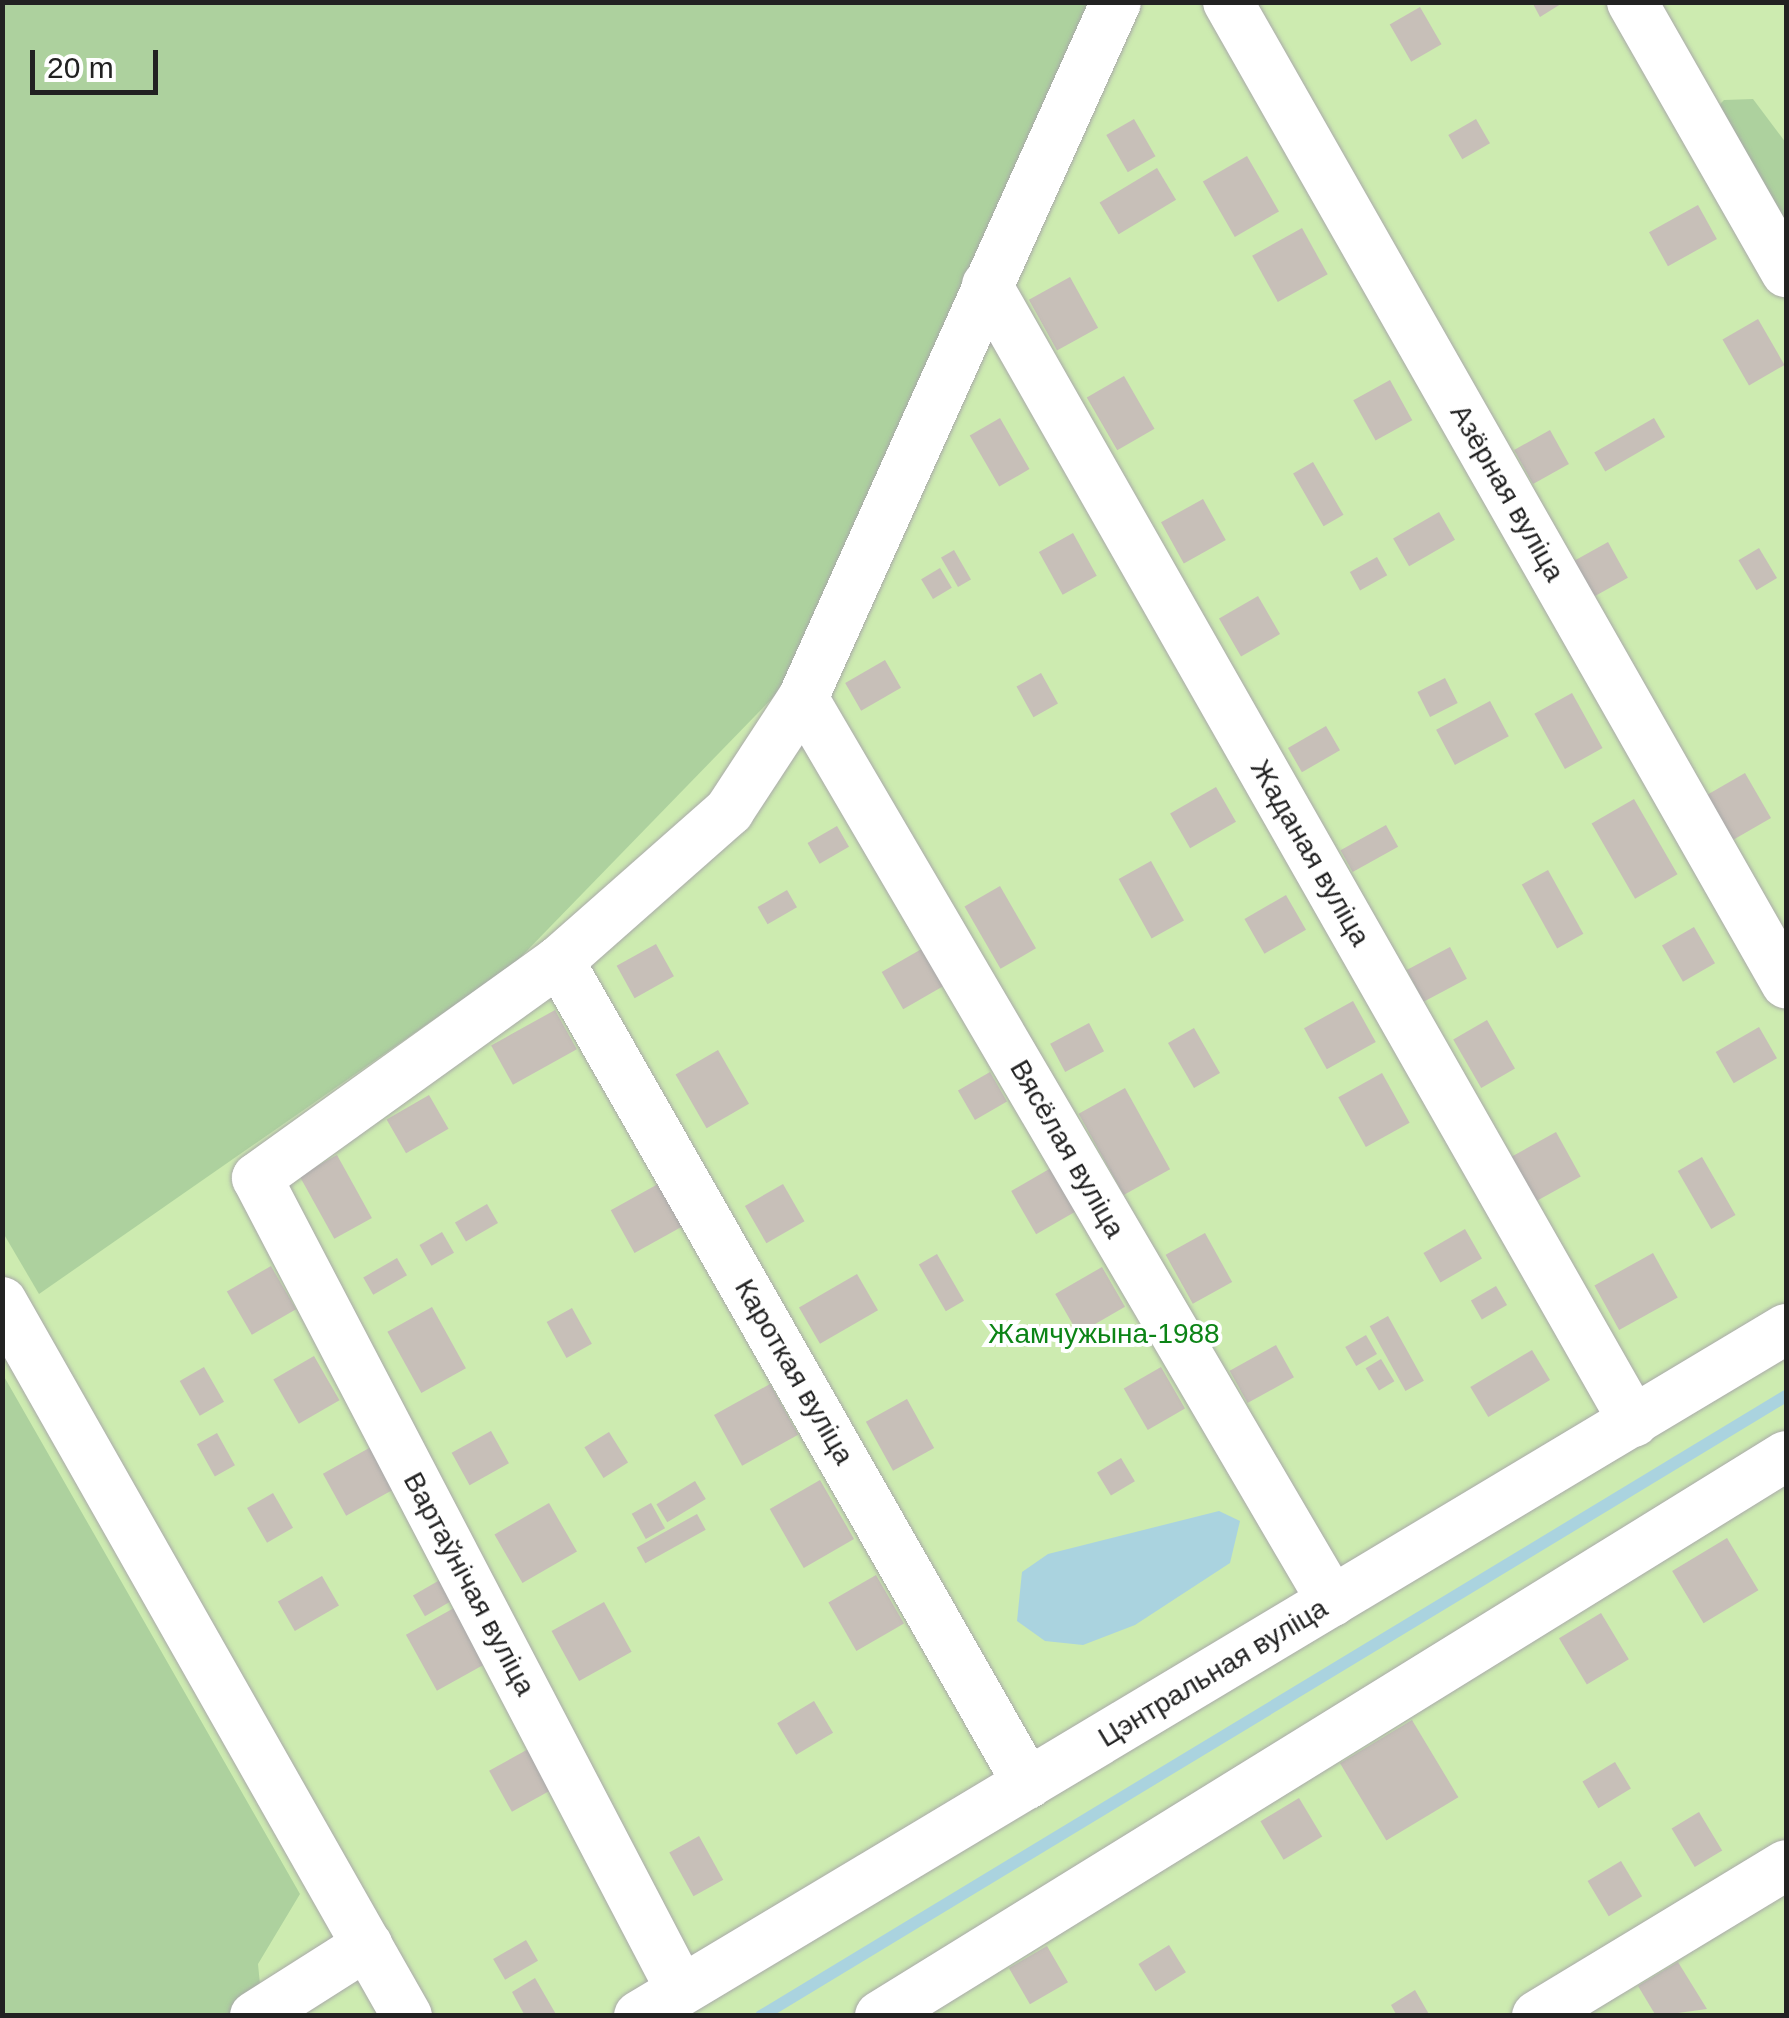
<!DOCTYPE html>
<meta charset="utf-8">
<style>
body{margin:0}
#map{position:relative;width:1789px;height:2018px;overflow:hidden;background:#f2efe9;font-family:Arial,sans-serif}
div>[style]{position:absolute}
.grass>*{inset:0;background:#cdebb0;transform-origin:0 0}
.forest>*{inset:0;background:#add19e}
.water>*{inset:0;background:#aad3df}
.stream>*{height:12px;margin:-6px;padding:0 6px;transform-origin:6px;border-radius:6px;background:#aad3df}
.building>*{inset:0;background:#c7bfb8;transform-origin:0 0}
.roads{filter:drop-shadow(0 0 2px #a9a9a9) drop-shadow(0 0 2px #a9a9a9)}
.minor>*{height:50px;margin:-25px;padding:0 25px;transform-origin:25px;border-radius:25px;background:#fff}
span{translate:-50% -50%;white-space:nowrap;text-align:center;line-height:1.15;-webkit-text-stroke:8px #fff;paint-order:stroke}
.street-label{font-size:28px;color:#222}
.park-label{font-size:28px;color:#0c8416}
.frame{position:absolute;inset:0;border:5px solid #222;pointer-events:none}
.scale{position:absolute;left:30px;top:50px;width:128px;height:45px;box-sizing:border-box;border:5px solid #222;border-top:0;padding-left:12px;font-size:30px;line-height:35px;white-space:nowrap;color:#222;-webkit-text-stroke:8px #fff;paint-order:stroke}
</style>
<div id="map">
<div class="grass">
<i style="left:3px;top:3px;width:1783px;height:2013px"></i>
</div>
<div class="forest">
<i style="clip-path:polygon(2px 3px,1100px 3px,789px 681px,515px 963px,39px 1294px,2px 1231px)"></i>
<i style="clip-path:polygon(1753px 99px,1786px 143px,1786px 248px,1710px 115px,1724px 100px)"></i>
<i style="clip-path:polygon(2px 1373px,300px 1894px,258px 1964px,263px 2015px,3px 2015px)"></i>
</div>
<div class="water">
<i style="clip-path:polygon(1219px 1511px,1240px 1521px,1230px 1563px,1135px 1625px,1083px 1645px,1045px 1641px,1017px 1621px,1022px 1572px,1048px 1554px)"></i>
</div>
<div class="stream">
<i style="left:761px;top:2016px;width:1198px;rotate:-31.17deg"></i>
</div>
<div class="building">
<i style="clip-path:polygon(1532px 2px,1564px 2px,1540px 17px)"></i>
<i style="left:1420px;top:7px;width:43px;height:35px;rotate:60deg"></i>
<i style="left:1134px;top:119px;width:43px;height:32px;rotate:60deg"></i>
<i style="left:1476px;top:119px;width:28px;height:32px;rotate:60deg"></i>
<i style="left:1247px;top:156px;width:64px;height:51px;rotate:60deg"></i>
<i style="left:1157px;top:168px;width:37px;height:67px;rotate:59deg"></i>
<i style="left:1698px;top:205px;width:39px;height:56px;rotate:61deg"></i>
<i style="left:1302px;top:228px;width:53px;height:57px;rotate:61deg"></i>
<i style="left:1070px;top:277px;width:58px;height:47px;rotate:61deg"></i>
<i style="left:1758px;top:319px;width:53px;height:41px;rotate:60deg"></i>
<i style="left:1124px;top:376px;width:61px;height:43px;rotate:60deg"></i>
<i style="left:1390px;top:380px;width:46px;height:42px;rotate:61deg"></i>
<i style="left:1000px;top:418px;width:59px;height:35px;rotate:60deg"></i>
<i style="left:1654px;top:418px;width:22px;height:69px;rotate:60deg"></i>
<i style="left:1550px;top:430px;width:39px;height:41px;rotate:61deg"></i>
<i style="left:1313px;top:462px;width:61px;height:23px;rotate:60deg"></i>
<i style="left:1203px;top:499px;width:47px;height:48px;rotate:61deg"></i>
<i style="left:1439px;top:512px;width:32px;height:53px;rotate:60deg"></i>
<i style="left:1073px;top:533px;width:49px;height:39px;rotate:61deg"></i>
<i style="left:1608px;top:542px;width:41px;height:39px;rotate:61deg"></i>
<i style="left:1759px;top:548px;width:35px;height:24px;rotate:59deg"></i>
<i style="left:954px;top:550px;width:34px;height:15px;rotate:60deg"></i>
<i style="left:1377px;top:557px;width:21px;height:31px;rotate:61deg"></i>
<i style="left:940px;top:568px;width:23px;height:22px;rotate:59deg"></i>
<i style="left:1258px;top:596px;width:44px;height:45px;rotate:60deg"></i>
<i style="left:885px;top:660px;width:32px;height:46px;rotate:60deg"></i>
<i style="left:1041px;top:673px;width:35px;height:28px;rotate:61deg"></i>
<i style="left:1445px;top:678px;width:28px;height:31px;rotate:63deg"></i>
<i style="left:1572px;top:693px;width:63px;height:43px;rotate:61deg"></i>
<i style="left:1490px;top:701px;width:40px;height:61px;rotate:62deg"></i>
<i style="left:1326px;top:726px;width:28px;height:44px;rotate:60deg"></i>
<i style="left:1745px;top:773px;width:52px;height:44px;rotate:60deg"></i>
<i style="left:1216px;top:787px;width:40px;height:53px;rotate:60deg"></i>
<i style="left:1634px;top:799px;width:87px;height:49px;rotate:60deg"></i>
<i style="left:1386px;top:825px;width:25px;height:52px;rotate:61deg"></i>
<i style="left:837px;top:826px;width:24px;height:34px;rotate:60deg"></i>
<i style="left:1151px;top:861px;width:68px;height:37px;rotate:61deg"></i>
<i style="left:1548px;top:870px;width:73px;height:30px;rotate:61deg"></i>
<i style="left:1000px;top:886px;width:72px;height:41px;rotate:60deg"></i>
<i style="left:787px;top:890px;width:20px;height:34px;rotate:60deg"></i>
<i style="left:1286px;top:895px;width:40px;height:48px;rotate:60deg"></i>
<i style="left:1694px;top:927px;width:42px;height:37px;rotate:60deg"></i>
<i style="left:656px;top:944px;width:37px;height:45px;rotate:61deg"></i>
<i style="left:925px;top:947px;width:43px;height:50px;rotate:60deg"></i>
<i style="left:1450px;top:947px;width:36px;height:49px;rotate:62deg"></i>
<i style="left:1353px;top:1001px;width:47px;height:56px;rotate:61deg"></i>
<i style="left:555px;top:1010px;width:45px;height:73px;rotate:61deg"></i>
<i style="left:1487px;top:1020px;width:56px;height:39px;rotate:60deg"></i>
<i style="left:1089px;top:1023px;width:32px;height:44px;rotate:62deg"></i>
<i style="left:1759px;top:1027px;width:36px;height:50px;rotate:60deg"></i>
<i style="left:1194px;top:1028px;width:52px;height:30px;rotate:60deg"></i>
<i style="left:718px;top:1050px;width:62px;height:49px;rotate:60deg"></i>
<i style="left:990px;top:1072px;width:34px;height:37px;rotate:60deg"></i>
<i style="left:1382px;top:1073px;width:57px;height:50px;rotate:61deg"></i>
<i style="left:1125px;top:1088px;width:93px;height:53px;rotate:61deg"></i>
<i style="left:429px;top:1095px;width:39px;height:49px;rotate:60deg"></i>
<i style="left:1556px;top:1132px;width:51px;height:53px;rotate:61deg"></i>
<i style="left:337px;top:1155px;width:72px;height:43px;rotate:61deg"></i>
<i style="left:1702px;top:1157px;width:67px;height:28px;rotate:60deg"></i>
<i style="left:1051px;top:1168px;width:50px;height:46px;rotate:60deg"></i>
<i style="left:658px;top:1184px;width:49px;height:54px;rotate:61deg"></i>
<i style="left:783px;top:1184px;width:43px;height:44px;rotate:60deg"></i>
<i style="left:487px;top:1204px;width:22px;height:37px;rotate:60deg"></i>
<i style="left:1465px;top:1229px;width:34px;height:48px;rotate:60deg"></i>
<i style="left:442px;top:1232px;width:24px;height:26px;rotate:60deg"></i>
<i style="left:1205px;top:1233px;width:56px;height:45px;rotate:61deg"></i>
<i style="left:1653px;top:1253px;width:51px;height:67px;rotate:61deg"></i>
<i style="left:937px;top:1254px;width:54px;height:21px;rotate:60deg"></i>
<i style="left:397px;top:1258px;width:20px;height:39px;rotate:60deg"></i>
<i style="left:271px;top:1266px;width:50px;height:51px;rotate:60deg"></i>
<i style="left:1102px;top:1267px;width:46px;height:54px;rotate:60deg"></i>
<i style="left:857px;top:1274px;width:42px;height:67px;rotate:60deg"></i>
<i style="left:1496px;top:1286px;width:22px;height:29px;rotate:60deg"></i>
<i style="left:432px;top:1307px;width:70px;height:51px;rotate:61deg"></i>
<i style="left:572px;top:1308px;width:41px;height:29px;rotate:61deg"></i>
<i style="left:1388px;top:1316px;width:74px;height:21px;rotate:61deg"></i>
<i style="left:1366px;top:1335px;width:22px;height:24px;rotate:60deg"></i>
<i style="left:1276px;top:1345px;width:37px;height:53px;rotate:61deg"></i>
<i style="left:1532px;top:1350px;width:35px;height:72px;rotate:59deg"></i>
<i style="left:314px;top:1356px;width:51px;height:47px;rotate:60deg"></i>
<i style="left:1381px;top:1359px;width:26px;height:18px;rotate:59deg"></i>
<i style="left:204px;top:1367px;width:40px;height:28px;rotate:60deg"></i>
<i style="left:1161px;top:1367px;width:48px;height:43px;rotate:60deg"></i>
<i style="left:770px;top:1384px;width:58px;height:64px;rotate:61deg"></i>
<i style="left:907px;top:1399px;width:56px;height:47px;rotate:61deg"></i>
<i style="left:491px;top:1431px;width:37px;height:45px;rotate:61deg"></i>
<i style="left:609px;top:1432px;width:36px;height:29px;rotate:58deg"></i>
<i style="left:217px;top:1433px;width:37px;height:23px;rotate:61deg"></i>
<i style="left:371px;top:1447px;width:48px;height:55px;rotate:61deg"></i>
<i style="left:1121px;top:1458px;width:27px;height:28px;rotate:59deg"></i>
<i style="left:820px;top:1480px;width:68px;height:58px;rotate:60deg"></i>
<i style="left:695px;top:1481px;width:21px;height:45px;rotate:59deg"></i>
<i style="left:273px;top:1493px;width:40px;height:30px;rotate:60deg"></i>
<i style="left:549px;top:1503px;width:56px;height:63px;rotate:60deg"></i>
<i style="left:651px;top:1503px;width:29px;height:22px;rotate:61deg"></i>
<i style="left:697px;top:1514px;width:18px;height:69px;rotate:61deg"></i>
<i style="left:1727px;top:1538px;width:61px;height:64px;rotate:59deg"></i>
<i style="left:876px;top:1575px;width:56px;height:55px;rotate:60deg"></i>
<i style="left:322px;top:1576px;width:34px;height:51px;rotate:60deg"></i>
<i style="left:445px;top:1577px;width:24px;height:37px;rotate:60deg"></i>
<i style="left:604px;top:1602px;width:57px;height:60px;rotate:61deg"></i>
<i style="left:454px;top:1608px;width:64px;height:55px;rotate:61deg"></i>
<i style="left:1601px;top:1613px;width:54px;height:49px;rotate:59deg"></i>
<i style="left:814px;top:1701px;width:37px;height:43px;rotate:59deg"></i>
<i style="left:1412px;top:1720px;width:90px;height:84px;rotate:59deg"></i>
<i style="left:532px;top:1747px;width:47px;height:49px;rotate:61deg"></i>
<i style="left:1615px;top:1762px;width:31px;height:38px;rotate:59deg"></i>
<i style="left:1299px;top:1798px;width:45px;height:45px;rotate:59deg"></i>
<i style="left:1699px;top:1812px;width:45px;height:32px;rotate:59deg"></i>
<i style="left:699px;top:1836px;width:50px;height:34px;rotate:61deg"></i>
<i style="left:1621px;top:1861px;width:41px;height:39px;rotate:59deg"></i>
<i style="left:526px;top:1940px;width:24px;height:38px;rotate:60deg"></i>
<i style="left:1169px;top:1945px;width:32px;height:36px;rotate:58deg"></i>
<i style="left:1047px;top:1946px;width:42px;height:44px;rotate:60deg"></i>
<i style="clip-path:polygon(1678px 1962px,1707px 2009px,1656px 2016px,1638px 1986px)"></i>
<i style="clip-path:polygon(535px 1978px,557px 2016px,525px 2016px,512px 1992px)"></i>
<i style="clip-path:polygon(1415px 1990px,1430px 2016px,1397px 2016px,1391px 2005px)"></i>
</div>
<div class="roads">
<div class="minor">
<i style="left:1228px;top:2px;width:1129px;rotate:60.37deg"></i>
<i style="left:1632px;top:2px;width:311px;rotate:60.3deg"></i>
<i style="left:987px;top:285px;width:1308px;rotate:60.36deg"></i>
<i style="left:803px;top:698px;width:1047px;rotate:59.64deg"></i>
<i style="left:559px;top:961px;width:947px;rotate:60.32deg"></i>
<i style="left:2px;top:1302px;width:821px;rotate:60.44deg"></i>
<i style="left:681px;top:1990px;width:916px;rotate:-117.57deg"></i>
<i style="left:257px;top:1178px;width:372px;rotate:-35.7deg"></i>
<i style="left:559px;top:961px;width:227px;rotate:-41.4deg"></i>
<i style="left:729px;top:811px;width:135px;rotate:-56.8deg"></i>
<i style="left:803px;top:698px;width:763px;rotate:-65.79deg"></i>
<i style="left:255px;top:2016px;width:133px;rotate:-32.4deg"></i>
<i style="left:639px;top:2016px;width:1337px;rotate:-30.92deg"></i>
<i style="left:880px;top:2016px;width:1065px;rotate:-31.72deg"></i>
<i style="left:1537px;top:2016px;width:291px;rotate:-31.2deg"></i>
</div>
</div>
<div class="street-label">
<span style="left:1507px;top:493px;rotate:60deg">Азёрная вуліца</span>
<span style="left:1310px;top:853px;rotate:60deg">Жаданая вуліца</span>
<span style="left:1067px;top:1149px;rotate:60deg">Вясёлая вуліца</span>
<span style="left:794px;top:1372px;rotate:60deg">Кароткая вуліца</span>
<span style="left:469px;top:1584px;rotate:62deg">Вартаўнічая вуліца</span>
<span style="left:1213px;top:1673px;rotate:-31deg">Цэнтральная вуліца</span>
</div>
<div class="park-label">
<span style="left:1104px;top:1334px">Жамчужына-1988</span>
</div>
<div class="frame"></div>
<div class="scale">20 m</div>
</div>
